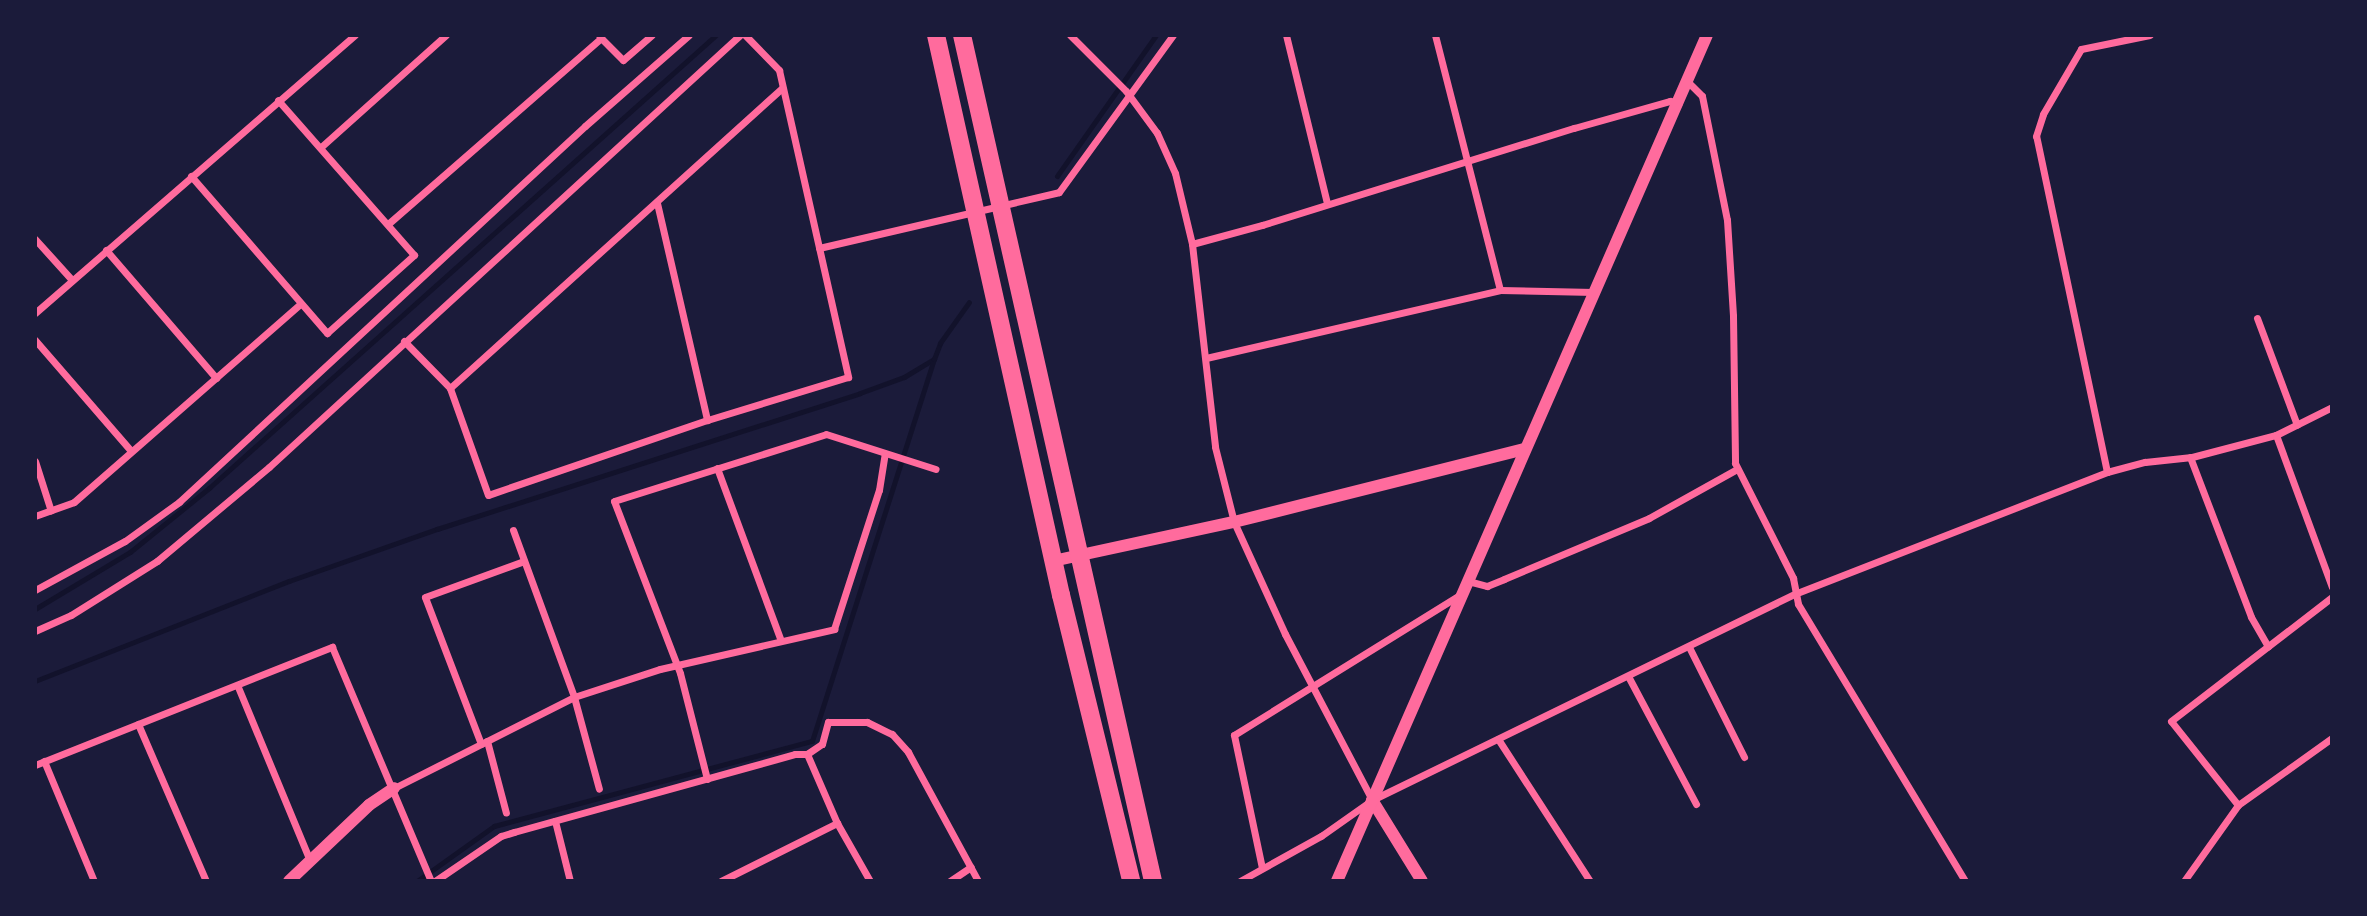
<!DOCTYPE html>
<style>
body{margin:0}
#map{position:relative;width:2367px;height:916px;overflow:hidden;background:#1b1b3a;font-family:"Asap Condensed",sans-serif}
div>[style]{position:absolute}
.stream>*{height:5px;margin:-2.5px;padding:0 2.5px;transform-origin:2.5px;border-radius:2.5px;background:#12122b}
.minor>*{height:7px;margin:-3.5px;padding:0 3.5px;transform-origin:3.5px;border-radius:3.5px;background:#ff6b9d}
.tertiary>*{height:12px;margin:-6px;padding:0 6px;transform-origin:6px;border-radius:6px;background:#ff6b9d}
.primary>*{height:18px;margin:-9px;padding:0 9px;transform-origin:9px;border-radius:9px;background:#ff6b9d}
span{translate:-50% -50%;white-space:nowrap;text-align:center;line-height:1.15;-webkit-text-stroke:7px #1b1b3a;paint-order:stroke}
.frame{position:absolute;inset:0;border:37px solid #1b1b3a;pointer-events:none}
</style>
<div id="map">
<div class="stream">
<i style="left:1057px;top:176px;width:172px;rotate:-54.9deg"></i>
<i style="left:35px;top:609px;width:111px;rotate:-31deg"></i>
<i style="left:130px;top:552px;width:102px;rotate:-39deg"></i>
<i style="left:209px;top:488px;width:680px;rotate:-41.78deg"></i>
<i style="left:35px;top:681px;width:273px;rotate:-21.5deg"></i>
<i style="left:289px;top:581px;width:157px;rotate:-19.4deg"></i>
<i style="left:437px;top:529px;width:444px;rotate:-17.8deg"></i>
<i style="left:860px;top:393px;width:47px;rotate:-20deg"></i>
<i style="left:904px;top:377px;width:35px;rotate:-31deg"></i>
<i style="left:417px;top:881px;width:95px;rotate:-35.5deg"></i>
<i style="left:494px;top:826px;width:329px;rotate:-15deg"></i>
<i style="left:812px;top:741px;width:401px;rotate:-72.3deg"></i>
<i style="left:934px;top:359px;width:17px;rotate:-69deg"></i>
<i style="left:940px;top:343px;width:50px;rotate:-54.7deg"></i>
</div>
<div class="minor">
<i style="left:745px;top:35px;width:49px;rotate:45.8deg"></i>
<i style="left:779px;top:70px;width:315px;rotate:77.3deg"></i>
<i style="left:848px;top:377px;width:147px;rotate:163deg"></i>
<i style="left:707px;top:420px;width:231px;rotate:161.1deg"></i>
<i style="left:488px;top:495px;width:114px;rotate:-109.6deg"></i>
<i style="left:450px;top:388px;width:447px;rotate:-42.1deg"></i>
<i style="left:1070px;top:35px;width:79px;rotate:45deg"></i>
<i style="left:1126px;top:91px;width:52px;rotate:53.6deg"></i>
<i style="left:1157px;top:133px;width:44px;rotate:65.8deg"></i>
<i style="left:1175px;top:173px;width:73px;rotate:76.5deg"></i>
<i style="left:1192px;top:244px;width:204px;rotate:83.5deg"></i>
<i style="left:1215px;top:447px;width:77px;rotate:75.8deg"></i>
<i style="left:1234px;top:522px;width:123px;rotate:65.5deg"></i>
<i style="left:1285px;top:634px;width:187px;rotate:62.3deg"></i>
<i style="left:1286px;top:35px;width:173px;rotate:76.3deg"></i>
<i style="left:1435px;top:35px;width:263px;rotate:75.7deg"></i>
<i style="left:601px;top:38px;width:31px;rotate:45deg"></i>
<i style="left:623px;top:60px;width:38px;rotate:-41deg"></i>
<i style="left:1687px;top:81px;width:21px;rotate:45deg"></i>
<i style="left:1702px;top:96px;width:126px;rotate:78.6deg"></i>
<i style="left:1727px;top:220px;width:96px;rotate:86.4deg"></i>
<i style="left:1733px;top:316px;width:147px;rotate:89.2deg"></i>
<i style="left:1735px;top:463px;width:129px;rotate:63.2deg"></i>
<i style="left:1793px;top:578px;width:26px;rotate:79deg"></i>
<i style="left:1798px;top:604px;width:323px;rotate:58.9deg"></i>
<i style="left:321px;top:147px;width:168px;rotate:-41.9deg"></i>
<i style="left:191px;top:176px;width:208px;rotate:49.1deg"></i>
<i style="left:327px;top:333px;width:117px;rotate:-41.9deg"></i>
<i style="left:414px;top:255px;width:206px;rotate:-131.3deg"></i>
<i style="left:657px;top:203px;width:223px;rotate:77deg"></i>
<i style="left:388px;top:224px;width:283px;rotate:-41.1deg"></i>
<i style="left:601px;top:38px;width:4px;rotate:-124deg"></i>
<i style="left:35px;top:239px;width:55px;rotate:47.9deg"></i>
<i style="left:1192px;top:244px;width:73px;rotate:-15.2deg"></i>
<i style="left:1262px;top:225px;width:327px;rotate:-17.3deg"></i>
<i style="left:1574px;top:128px;width:100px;rotate:-15.7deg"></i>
<i style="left:1670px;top:101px;width:9px;rotate:21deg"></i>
<i style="left:819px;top:248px;width:246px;rotate:-13.1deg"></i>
<i style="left:1059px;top:192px;width:194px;rotate:-54deg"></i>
<i style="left:106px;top:250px;width:169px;rotate:49.3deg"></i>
<i style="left:35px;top:313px;width:424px;rotate:-41deg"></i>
<i style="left:2257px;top:318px;width:114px;rotate:69.5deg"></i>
<i style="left:35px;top:340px;width:147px;rotate:49.1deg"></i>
<i style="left:404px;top:341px;width:66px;rotate:45.6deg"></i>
<i style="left:1206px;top:358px;width:302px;rotate:-13deg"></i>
<i style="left:1500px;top:290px;width:94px;rotate:1.2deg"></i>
<i style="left:2276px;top:435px;width:162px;rotate:69.8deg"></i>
<i style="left:2190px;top:457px;width:171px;rotate:69.1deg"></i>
<i style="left:2251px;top:617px;width:34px;rotate:60deg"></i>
<i style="left:35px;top:461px;width:52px;rotate:72.3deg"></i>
<i style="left:717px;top:468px;width:184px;rotate:69.7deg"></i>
<i style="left:2107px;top:472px;width:343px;rotate:-101.9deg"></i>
<i style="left:2036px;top:136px;width:23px;rotate:-72deg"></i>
<i style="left:2043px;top:114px;width:75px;rotate:-59.7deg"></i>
<i style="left:2081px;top:49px;width:70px;rotate:-11.5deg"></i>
<i style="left:35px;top:516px;width:41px;rotate:-19.7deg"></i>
<i style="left:74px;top:502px;width:300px;rotate:-41.2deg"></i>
<i style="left:513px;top:530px;width:178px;rotate:69.9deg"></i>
<i style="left:574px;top:697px;width:95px;rotate:74.8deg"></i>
<i style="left:1468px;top:581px;width:20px;rotate:15deg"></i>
<i style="left:1487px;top:586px;width:18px;rotate:-22deg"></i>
<i style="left:1504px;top:579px;width:157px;rotate:-22.8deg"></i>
<i style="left:1649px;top:518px;width:101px;rotate:-29.1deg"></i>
<i style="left:35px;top:590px;width:102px;rotate:-28.6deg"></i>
<i style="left:125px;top:541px;width:67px;rotate:-35.8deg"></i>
<i style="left:179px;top:502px;width:553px;rotate:-42.8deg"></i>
<i style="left:585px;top:126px;width:138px;rotate:-41.2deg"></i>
<i style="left:35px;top:631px;width:39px;rotate:-24deg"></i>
<i style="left:71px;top:615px;width:102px;rotate:-32.1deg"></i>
<i style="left:157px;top:561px;width:146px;rotate:-40deg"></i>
<i style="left:269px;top:467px;width:639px;rotate:-42.53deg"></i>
<i style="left:1689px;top:647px;width:123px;rotate:63.4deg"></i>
<i style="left:1628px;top:676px;width:145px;rotate:62deg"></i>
<i style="left:238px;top:687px;width:188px;rotate:67.5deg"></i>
<i style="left:138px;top:724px;width:171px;rotate:66.6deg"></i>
<i style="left:1498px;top:739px;width:169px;rotate:57.1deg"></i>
<i style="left:487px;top:741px;width:74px;rotate:75.2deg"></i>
<i style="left:481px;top:744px;width:157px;rotate:-110.9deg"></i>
<i style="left:425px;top:597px;width:105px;rotate:-20deg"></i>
<i style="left:807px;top:754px;width:75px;rotate:66.5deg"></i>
<i style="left:837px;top:823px;width:67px;rotate:60.4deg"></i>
<i style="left:44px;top:761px;width:130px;rotate:67.4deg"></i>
<i style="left:35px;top:765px;width:320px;rotate:-21.7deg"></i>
<i style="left:332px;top:647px;width:254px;rotate:67.1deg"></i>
<i style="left:707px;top:779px;width:109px;rotate:-104.3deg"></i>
<i style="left:680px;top:673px;width:184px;rotate:-111deg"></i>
<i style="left:614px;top:501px;width:222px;rotate:-17.5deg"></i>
<i style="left:826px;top:434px;width:115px;rotate:17.7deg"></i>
<i style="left:394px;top:788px;width:202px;rotate:-26.8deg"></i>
<i style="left:574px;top:697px;width:90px;rotate:-18deg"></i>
<i style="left:660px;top:669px;width:179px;rotate:-12.9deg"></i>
<i style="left:834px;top:629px;width:146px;rotate:-72.1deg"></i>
<i style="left:879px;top:490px;width:37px;rotate:-81deg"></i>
<i style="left:2238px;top:805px;width:107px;rotate:-128.6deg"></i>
<i style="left:2171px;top:721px;width:203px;rotate:-37.6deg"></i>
<i style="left:555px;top:821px;width:62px;rotate:76deg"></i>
<i style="left:1262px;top:868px;width:136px;rotate:-101.9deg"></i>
<i style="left:1234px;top:735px;width:266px;rotate:-31.8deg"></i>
<i style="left:435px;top:881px;width:80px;rotate:-34.3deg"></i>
<i style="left:501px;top:836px;width:14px;rotate:-17deg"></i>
<i style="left:514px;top:832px;width:292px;rotate:-15.5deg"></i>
<i style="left:795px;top:754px;width:12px"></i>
<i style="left:807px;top:754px;width:18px;rotate:-34deg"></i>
<i style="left:822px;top:744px;width:23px;rotate:-75deg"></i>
<i style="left:828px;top:722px;width:39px"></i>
<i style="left:867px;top:722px;width:28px;rotate:26deg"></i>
<i style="left:892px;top:734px;width:24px;rotate:48deg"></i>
<i style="left:908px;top:752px;width:147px;rotate:61.5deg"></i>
<i style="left:721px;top:881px;width:130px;rotate:-26.6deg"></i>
<i style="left:950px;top:881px;width:25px;rotate:-34deg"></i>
<i style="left:1240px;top:881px;width:93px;rotate:-29.1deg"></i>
<i style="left:1321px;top:836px;width:62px;rotate:-35.2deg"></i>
<i style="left:1372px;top:800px;width:473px;rotate:-26deg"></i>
<i style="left:1797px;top:593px;width:333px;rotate:-21.3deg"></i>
<i style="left:2107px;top:472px;width:39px;rotate:-15deg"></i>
<i style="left:2145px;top:462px;width:47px;rotate:-6.1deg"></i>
<i style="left:2192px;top:457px;width:87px;rotate:-14.7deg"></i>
<i style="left:2276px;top:435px;width:63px;rotate:-26.6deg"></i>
<i style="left:2184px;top:881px;width:93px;rotate:-54.6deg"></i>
<i style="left:2238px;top:805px;width:115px;rotate:-35.5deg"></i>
</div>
<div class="tertiary">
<i style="left:1053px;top:561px;width:185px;rotate:-12.2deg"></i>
<i style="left:1234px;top:522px;width:299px;rotate:-14.1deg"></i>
<i style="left:1372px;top:800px;width:95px;rotate:58.3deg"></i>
<i style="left:289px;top:881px;width:110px;rotate:-43.5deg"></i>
<i style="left:369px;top:805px;width:30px;rotate:-34deg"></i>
<i style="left:1337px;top:881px;width:923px;rotate:-66.38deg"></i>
</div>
<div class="primary">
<i style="left:936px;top:35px;width:574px;rotate:77.42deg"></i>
<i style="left:1061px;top:595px;width:294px;rotate:76.2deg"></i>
<i style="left:962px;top:35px;width:867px;rotate:77.28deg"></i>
</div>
<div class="frame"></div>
</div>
